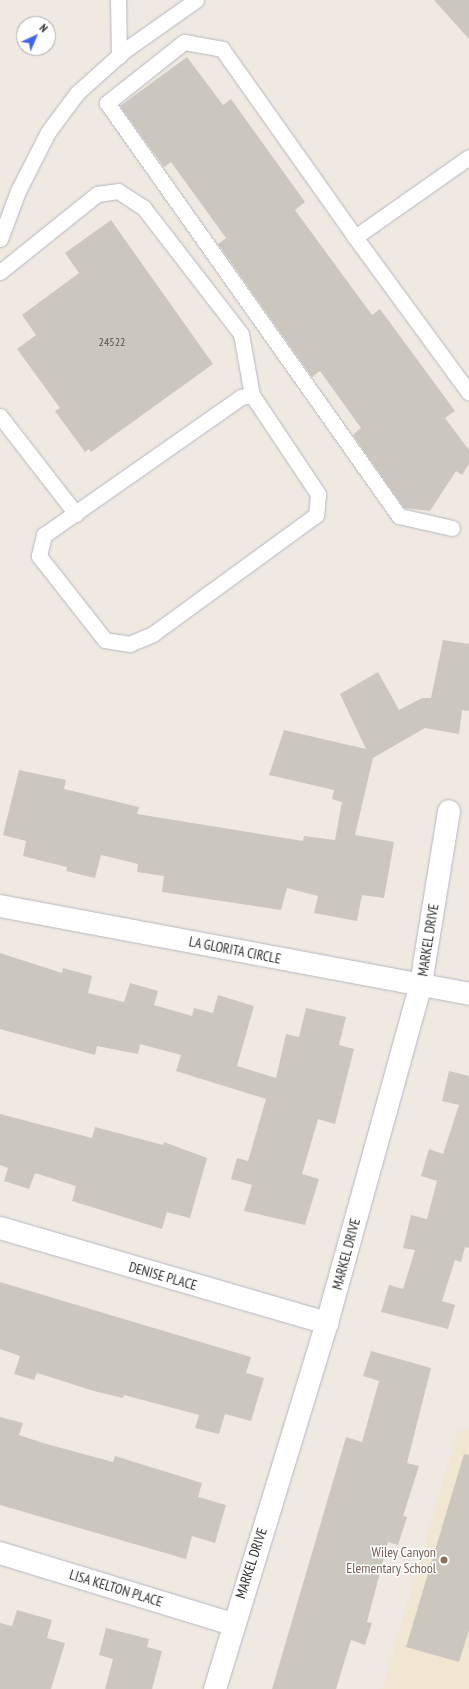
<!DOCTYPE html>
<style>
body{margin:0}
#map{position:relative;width:469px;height:1689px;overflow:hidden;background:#efe9e1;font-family:"PT Sans Narrow",sans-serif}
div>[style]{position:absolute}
.education>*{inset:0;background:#f0e6d1}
.building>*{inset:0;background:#cbc7bf}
.roads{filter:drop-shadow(0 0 1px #b4b7c1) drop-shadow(0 0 1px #b4b7c1)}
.lane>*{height:15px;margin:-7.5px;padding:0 7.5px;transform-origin:7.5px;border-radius:7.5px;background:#fff}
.street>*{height:22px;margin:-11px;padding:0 11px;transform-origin:11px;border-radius:11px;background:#fff}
.dots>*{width:11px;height:11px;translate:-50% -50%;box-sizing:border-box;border:2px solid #fff;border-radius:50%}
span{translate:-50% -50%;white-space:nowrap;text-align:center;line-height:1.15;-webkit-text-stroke:3px #fff;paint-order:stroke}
.number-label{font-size:12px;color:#555452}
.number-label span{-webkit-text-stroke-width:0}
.street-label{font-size:14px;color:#2e2e2e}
.education-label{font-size:14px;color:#785e54}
.right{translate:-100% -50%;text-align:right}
.north{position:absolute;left:16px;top:16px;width:40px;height:40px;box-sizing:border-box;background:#fff;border:1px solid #ababab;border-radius:50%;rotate:44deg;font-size:11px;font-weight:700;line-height:16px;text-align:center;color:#2e2e2e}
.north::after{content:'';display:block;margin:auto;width:14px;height:18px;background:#4264fb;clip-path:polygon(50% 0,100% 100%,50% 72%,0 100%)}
</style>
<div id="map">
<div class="education">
<i style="clip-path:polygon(469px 1429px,469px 1689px,382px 1689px,458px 1431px)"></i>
</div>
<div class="building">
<i style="clip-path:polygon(434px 0,469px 0,469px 39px,450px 18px)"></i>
<i style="clip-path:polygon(187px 57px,223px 105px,231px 99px,305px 202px,295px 210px,372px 315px,380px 309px,455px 411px,445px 418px,469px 450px,469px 464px,462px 475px,456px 471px,430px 511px,404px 508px,353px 435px,361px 428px,320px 371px,312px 377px,218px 244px,226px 238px,171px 162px,164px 167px,120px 106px)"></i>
<i style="clip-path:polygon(111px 220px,213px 364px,91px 452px,89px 449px,85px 452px,55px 411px,60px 408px,17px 349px,36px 335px,22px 315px,79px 273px,65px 253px)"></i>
<i style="clip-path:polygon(443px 640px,469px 644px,469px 711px,462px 710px,459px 734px,425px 728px,373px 758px,355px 835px,394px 842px,384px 898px,362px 895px,357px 921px,314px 913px,318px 896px,287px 888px,281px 910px,162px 892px,164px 876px,137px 872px,138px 864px,101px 855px,95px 878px,66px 871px,67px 867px,23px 856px,26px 841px,3px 835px,19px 770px,66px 780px,64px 789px,139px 807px,137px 814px,303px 841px,304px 836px,335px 840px,342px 802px,332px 799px,334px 790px,269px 775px,284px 730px,366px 749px,340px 694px,378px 672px,399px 710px,422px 698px,431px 698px)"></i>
<i style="clip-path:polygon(0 953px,62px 973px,63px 968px,92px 976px,88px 993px,124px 1002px,130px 983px,158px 991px,154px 1005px,192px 1016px,194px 1008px,213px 1013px,218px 995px,254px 1006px,237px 1066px,276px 1078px,286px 1034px,299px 1037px,306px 1008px,346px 1017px,339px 1045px,354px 1049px,335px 1124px,318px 1119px,302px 1174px,319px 1179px,305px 1225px,244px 1211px,252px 1185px,231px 1179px,237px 1158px,248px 1161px,266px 1099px,176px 1071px,181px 1055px,140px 1044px,138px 1054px,97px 1046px,95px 1055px,0 1029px)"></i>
<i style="clip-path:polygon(449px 1071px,469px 1076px,469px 1248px,465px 1247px,461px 1262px,455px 1260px,442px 1301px,455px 1305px,448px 1329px,381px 1312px,389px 1285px,403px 1289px,415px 1250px,403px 1248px,411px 1215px,427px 1219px,437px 1181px,421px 1176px,429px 1149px,443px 1154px,459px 1105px,442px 1101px)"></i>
<i style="clip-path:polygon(0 1114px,92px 1138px,95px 1127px,163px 1145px,164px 1142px,207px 1158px,190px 1218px,167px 1212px,162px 1229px,72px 1201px,76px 1186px,35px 1173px,29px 1189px,4px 1181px,8px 1168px,0 1165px)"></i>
<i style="clip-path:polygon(0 1282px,251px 1357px,246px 1373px,264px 1378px,251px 1421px,225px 1414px,219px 1434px,195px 1428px,199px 1415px,124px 1395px,123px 1398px,94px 1391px,37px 1373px,34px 1380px,14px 1374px,20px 1356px,0 1349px)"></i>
<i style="clip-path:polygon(371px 1351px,431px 1368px,407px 1463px,419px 1466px,403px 1516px,407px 1517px,398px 1545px,388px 1542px,367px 1622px,372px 1623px,365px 1645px,351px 1640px,336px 1689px,272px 1689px,346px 1437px,362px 1442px,379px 1381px,363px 1376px)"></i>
<i style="clip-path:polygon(0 1417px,23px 1423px,19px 1435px,43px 1443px,113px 1462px,115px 1456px,202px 1483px,198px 1497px,226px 1505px,215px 1543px,192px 1536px,186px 1559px,0 1505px)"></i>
<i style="clip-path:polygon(464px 1454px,469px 1455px,469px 1630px,459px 1662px,406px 1647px)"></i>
<i style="clip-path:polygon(17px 1610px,52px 1620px,47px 1638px,65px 1643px,51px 1689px,0 1689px,0 1623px,12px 1626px)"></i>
<i style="clip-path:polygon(106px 1628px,149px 1639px,147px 1647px,162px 1651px,152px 1689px,105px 1689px,113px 1659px,99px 1655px)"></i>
</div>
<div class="roads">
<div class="lane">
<i style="left:118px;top:0;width:56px;rotate:89deg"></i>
<i style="left:355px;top:237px;width:193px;rotate:53.8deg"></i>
<i style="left:0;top:239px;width:51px;rotate:-69.4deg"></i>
<i style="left:18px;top:191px;width:66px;rotate:-63deg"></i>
<i style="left:48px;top:132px;width:49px;rotate:-53.4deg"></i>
<i style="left:77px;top:93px;width:64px;rotate:-41.9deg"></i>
<i style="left:125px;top:50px;width:87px;rotate:-35.2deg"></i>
<i style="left:0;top:272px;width:124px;rotate:-38.8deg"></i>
<i style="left:97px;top:194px;width:21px;rotate:-8deg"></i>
<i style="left:118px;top:191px;width:30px;rotate:33deg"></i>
<i style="left:143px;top:207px;width:160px;rotate:52.3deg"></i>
<i style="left:241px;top:334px;width:62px;rotate:79.8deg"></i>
<i style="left:252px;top:395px;width:119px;rotate:56.3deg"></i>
<i style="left:318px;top:494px;width:21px;rotate:95deg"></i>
<i style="left:316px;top:515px;width:202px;rotate:143.9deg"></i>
<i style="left:153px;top:634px;width:25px;rotate:157deg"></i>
<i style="left:130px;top:644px;width:25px;rotate:-171deg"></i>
<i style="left:105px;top:640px;width:107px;rotate:-128.2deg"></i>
<i style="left:39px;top:556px;width:22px;rotate:-77deg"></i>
<i style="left:44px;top:535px;width:241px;rotate:-35deg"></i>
<i style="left:241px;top:397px;width:11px;rotate:-10deg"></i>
<i style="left:0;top:416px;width:124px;rotate:52.2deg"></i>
<i style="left:452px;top:528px;width:54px;rotate:-167.2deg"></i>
<i style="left:399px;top:516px;width:506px;rotate:-125.26deg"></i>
<i style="left:107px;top:103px;width:98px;rotate:-38.4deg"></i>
<i style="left:184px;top:42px;width:39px;rotate:10deg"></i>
<i style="left:222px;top:49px;width:230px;rotate:54.7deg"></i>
<i style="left:355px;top:237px;width:139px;rotate:-35.1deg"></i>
</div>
<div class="street">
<i style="left:0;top:906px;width:477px;rotate:10.6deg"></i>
<i style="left:0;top:1228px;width:341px;rotate:16.2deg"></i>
<i style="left:0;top:1553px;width:243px;rotate:17deg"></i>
<i style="left:215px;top:1689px;width:383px;rotate:-73deg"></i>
<i style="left:327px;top:1323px;width:352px;rotate:-74.5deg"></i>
<i style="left:421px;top:984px;width:175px;rotate:-80.8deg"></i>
</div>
</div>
<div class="dots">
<i style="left:444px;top:1560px;background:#8d6e63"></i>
</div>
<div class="number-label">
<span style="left:112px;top:342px">24522</span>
</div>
<div class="street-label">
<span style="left:428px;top:940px;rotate:-81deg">MARKEL DRIVE</span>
<span style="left:235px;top:950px;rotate:11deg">LA GLORITA CIRCLE</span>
<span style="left:346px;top:1254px;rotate:-75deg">MARKEL DRIVE</span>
<span style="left:163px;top:1276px;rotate:16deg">DENISE PLACE</span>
<span style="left:251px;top:1563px;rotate:-72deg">MARKEL DRIVE</span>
<span style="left:116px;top:1588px;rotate:17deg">LISA KELTON PLACE</span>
</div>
<div class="education-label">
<span class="right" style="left:436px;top:1560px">Wiley Canyon<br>Elementary School</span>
</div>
<div class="north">N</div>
</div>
